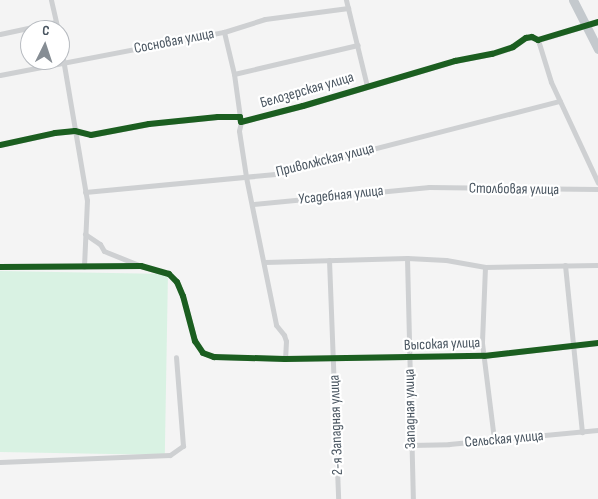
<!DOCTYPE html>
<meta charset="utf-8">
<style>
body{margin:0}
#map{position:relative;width:598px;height:499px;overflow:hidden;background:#f4f4f4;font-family:"Sofia Sans Condensed",sans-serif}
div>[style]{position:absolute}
.green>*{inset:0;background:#d9f2e3;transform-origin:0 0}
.minor>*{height:5px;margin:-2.5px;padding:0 2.5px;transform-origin:2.5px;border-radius:2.5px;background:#ced0d2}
.trunk>*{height:9px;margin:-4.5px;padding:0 4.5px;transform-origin:4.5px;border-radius:4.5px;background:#c4c9cd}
.cycleway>*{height:6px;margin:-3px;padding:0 3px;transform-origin:3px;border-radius:3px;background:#1b5e20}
span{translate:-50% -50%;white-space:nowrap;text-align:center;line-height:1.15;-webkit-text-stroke:4.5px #fff;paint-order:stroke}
.street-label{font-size:15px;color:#4a5661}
.north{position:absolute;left:20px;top:20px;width:50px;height:50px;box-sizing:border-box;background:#fff;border:1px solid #b7bbc0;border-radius:50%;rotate:4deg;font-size:14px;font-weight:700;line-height:20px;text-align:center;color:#4a5661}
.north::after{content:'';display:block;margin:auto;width:18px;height:22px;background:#868d94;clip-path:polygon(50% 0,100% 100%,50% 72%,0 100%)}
</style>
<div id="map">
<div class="green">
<i style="left:0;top:271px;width:168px;height:181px;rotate:1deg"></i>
</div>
<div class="minor">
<i style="left:51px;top:0;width:31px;rotate:77deg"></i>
<i style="left:346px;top:0;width:89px;rotate:76.3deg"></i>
<i style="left:224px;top:32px;width:43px;rotate:76.6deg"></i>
<i style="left:234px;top:74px;width:43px;rotate:82.1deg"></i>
<i style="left:0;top:34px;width:57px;rotate:-12.1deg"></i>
<i style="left:538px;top:40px;width:44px;rotate:72.8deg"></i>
<i style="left:551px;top:82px;width:111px;rotate:65deg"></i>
<i style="left:60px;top:41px;width:161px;rotate:80.4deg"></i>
<i style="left:87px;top:200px;width:67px;rotate:92.6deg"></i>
<i style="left:234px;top:74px;width:127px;rotate:-13.2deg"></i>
<i style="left:0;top:75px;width:228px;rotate:-10.9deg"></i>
<i style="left:224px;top:32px;width:43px;rotate:-17.6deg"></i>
<i style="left:265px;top:19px;width:84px;rotate:-7.5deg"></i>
<i style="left:241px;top:122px;width:9px;rotate:103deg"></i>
<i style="left:239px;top:131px;width:47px;rotate:81.3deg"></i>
<i style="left:246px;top:177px;width:151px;rotate:78.5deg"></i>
<i style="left:276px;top:325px;width:13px;rotate:51deg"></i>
<i style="left:284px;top:335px;width:6px;rotate:72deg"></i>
<i style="left:286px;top:341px;width:18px;rotate:93deg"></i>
<i style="left:0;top:145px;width:56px;rotate:-12.3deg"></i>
<i style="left:55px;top:133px;width:20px;rotate:-6deg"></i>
<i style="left:75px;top:131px;width:16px;rotate:14deg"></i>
<i style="left:91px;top:135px;width:59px;rotate:-10.7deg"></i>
<i style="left:149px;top:124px;width:69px;rotate:-5.8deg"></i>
<i style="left:218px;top:117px;width:22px"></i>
<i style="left:240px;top:117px;width:5px;rotate:79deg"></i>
<i style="left:241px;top:122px;width:64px;rotate:-14.5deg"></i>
<i style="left:303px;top:106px;width:159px;rotate:-16.5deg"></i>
<i style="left:455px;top:61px;width:38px;rotate:-11deg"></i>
<i style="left:492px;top:54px;width:22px;rotate:-18deg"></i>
<i style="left:513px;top:47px;width:16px;rotate:-35deg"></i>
<i style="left:526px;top:38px;width:6px;rotate:-9deg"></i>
<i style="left:532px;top:37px;width:7px;rotate:27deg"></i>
<i style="left:538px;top:40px;width:63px;rotate:-16.7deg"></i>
<i style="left:85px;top:192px;width:191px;rotate:-5.4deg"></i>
<i style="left:275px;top:174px;width:294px;rotate:-14.4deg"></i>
<i style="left:253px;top:204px;width:177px;rotate:-5.5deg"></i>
<i style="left:429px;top:187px;width:169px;rotate:0.7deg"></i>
<i style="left:85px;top:234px;width:18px;rotate:34deg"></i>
<i style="left:100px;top:244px;width:8px;rotate:60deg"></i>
<i style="left:104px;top:251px;width:37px;rotate:22deg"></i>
<i style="left:407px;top:258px;width:241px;rotate:88.6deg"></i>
<i style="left:329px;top:260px;width:239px;rotate:87.8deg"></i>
<i style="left:265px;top:262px;width:142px;rotate:-1.6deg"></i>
<i style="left:407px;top:258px;width:39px;rotate:3deg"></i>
<i style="left:446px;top:260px;width:40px;rotate:10deg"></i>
<i style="left:485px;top:267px;width:113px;rotate:-1deg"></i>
<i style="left:565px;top:265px;width:168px;rotate:84.2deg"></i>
<i style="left:0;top:267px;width:141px;rotate:-0.4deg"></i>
<i style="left:141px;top:266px;width:29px;rotate:16deg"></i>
<i style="left:169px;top:274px;width:11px;rotate:45deg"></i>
<i style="left:177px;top:282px;width:15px;rotate:67deg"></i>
<i style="left:183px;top:296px;width:47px;rotate:75.1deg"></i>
<i style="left:195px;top:341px;width:14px;rotate:56deg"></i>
<i style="left:203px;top:353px;width:12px;rotate:20deg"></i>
<i style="left:214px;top:357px;width:71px;rotate:1.6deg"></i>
<i style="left:285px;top:359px;width:199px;rotate:-0.9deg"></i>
<i style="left:484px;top:356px;width:115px;rotate:-6.5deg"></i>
<i style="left:485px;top:267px;width:76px;rotate:92.3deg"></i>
<i style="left:482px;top:343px;width:98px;rotate:82.9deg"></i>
<i style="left:410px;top:445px;width:39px;rotate:-1deg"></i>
<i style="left:449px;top:444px;width:150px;rotate:-5.4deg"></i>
<i style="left:0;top:462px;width:170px;rotate:-2.4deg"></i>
<i style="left:170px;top:455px;width:16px;rotate:-35deg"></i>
<i style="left:183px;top:446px;width:89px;rotate:-94.5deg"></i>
</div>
<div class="trunk">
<i style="left:573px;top:0;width:55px;rotate:63deg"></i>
</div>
<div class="cycleway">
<i style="left:0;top:145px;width:56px;rotate:-12.3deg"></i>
<i style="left:55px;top:133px;width:20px;rotate:-6deg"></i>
<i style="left:75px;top:131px;width:16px;rotate:14deg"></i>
<i style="left:91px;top:135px;width:59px;rotate:-10.7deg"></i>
<i style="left:149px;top:124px;width:69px;rotate:-5.8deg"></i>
<i style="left:218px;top:117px;width:22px"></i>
<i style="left:240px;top:117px;width:5px;rotate:79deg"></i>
<i style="left:241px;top:122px;width:64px;rotate:-14.5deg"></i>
<i style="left:303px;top:106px;width:159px;rotate:-16.5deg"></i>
<i style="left:455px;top:61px;width:38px;rotate:-11deg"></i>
<i style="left:492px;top:54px;width:22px;rotate:-18deg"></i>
<i style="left:513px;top:47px;width:16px;rotate:-35deg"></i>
<i style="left:526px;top:38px;width:6px;rotate:-9deg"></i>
<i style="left:532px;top:37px;width:7px;rotate:27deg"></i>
<i style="left:538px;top:40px;width:63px;rotate:-16.7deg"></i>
<i style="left:0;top:267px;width:141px;rotate:-0.4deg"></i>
<i style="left:141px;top:266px;width:29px;rotate:16deg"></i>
<i style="left:169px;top:274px;width:11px;rotate:45deg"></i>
<i style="left:177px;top:282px;width:15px;rotate:67deg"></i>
<i style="left:183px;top:296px;width:47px;rotate:75.1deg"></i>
<i style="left:195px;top:341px;width:14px;rotate:56deg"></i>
<i style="left:203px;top:353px;width:12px;rotate:20deg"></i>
<i style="left:214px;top:357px;width:71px;rotate:1.6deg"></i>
<i style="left:285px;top:359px;width:199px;rotate:-0.9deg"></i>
<i style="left:484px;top:356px;width:115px;rotate:-6.5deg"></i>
</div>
<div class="street-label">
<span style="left:174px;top:41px;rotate:-11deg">Сосновая улица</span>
<span style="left:307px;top:90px;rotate:-16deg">Белозерская улица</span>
<span style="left:325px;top:160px;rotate:-14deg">Приволжская улица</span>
<span style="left:514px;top:189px;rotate:1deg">Столбовая улица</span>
<span style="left:341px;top:195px;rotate:-6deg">Усадебная улица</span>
<span style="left:442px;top:344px;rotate:-2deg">Высокая улица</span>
<span style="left:410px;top:409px;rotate:-91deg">Западная улица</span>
<span style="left:336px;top:425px;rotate:-92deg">2-я Западная улица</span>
<span style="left:504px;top:439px;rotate:-5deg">Сельская улица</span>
</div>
<div class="north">С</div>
</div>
